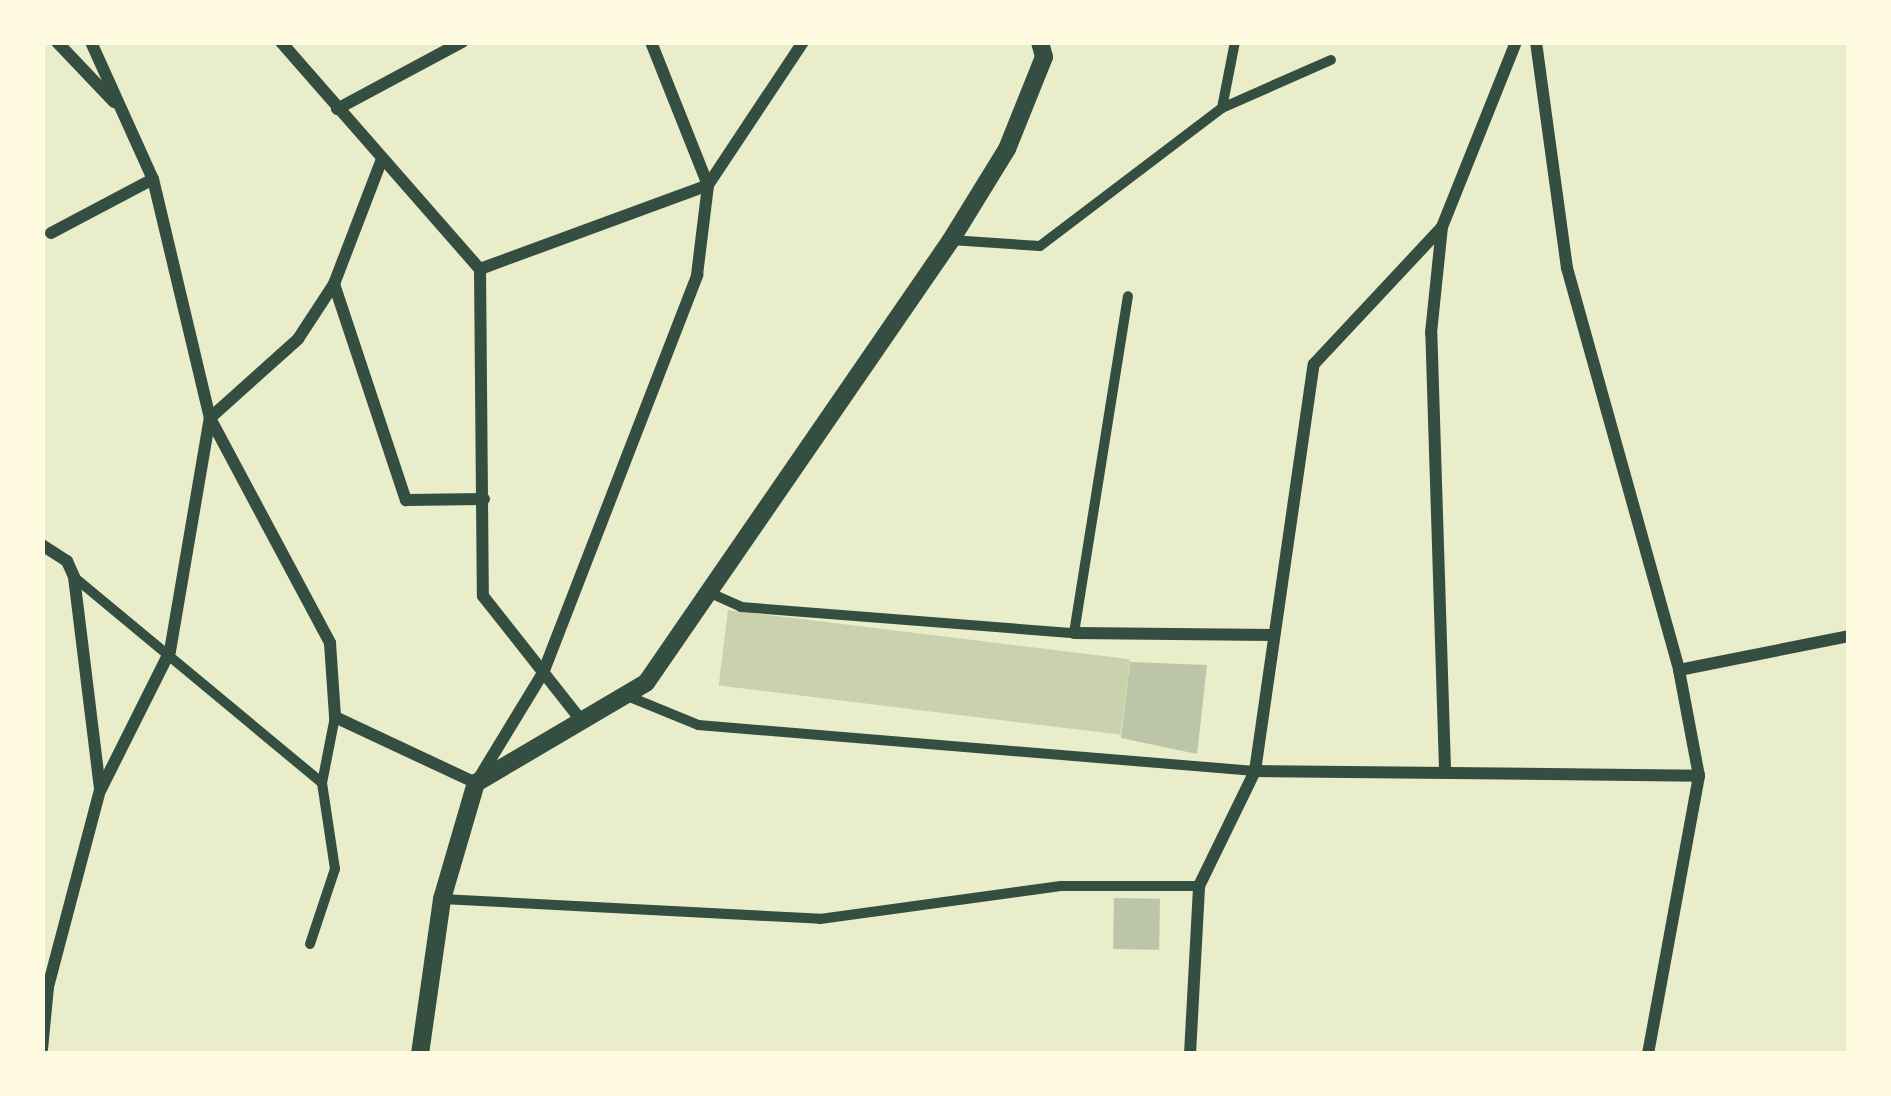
<!DOCTYPE html>
<style>
body{margin:0}
#map{position:relative;width:1891px;height:1096px;overflow:hidden;background:#e9edc9;font-family:"Titillium Web",sans-serif}
div>[style]{position:absolute}
.green>*{inset:0;background:#cad2ad;transform-origin:0 0}
.building>*{inset:0;background:#bcc5a7;transform-origin:0 0}
.pedestrian>*{height:10px;margin:-5px;padding:0 5px;transform-origin:5px;border-radius:5px;background:#344e41}
.minor>*{height:12px;margin:-6px;padding:0 6px;transform-origin:6px;border-radius:6px;background:#344e41}
.tertiary>*{height:18px;margin:-9px;padding:0 9px;transform-origin:9px;border-radius:9px;background:#344e41}
span{translate:-50% -50%;white-space:nowrap;text-align:center;line-height:1.15;-webkit-text-stroke:9px #fefae0;paint-order:stroke}
.frame{position:absolute;inset:0;border:45px solid #fefae0;pointer-events:none}
</style>
<div id="map">
<div class="green">
<i style="left:728px;top:610px;width:405px;height:76px;rotate:7deg"></i>
</div>
<div class="building">
<i style="clip-path:polygon(1130px 662px,1207px 665px,1197px 754px,1121px 738px)"></i>
<i style="left:1114px;top:898px;width:46px;height:51px;rotate:1deg"></i>
</div>
<div class="pedestrian">
<i style="left:1222px;top:108px;width:119px;rotate:-23.8deg"></i>
<i style="left:951px;top:240px;width:89px;rotate:3.9deg"></i>
<i style="left:1040px;top:246px;width:228px;rotate:-37.2deg"></i>
<i style="left:1222px;top:108px;width:67px;rotate:-78.9deg"></i>
<i style="left:74px;top:577px;width:322px;rotate:39.7deg"></i>
<i style="left:708px;top:592px;width:36px;rotate:24deg"></i>
<i style="left:741px;top:607px;width:334px;rotate:4.5deg"></i>
<i style="left:1074px;top:633px;width:341px;rotate:-80.9deg"></i>
<i style="left:625px;top:695px;width:79px;rotate:22.3deg"></i>
<i style="left:698px;top:725px;width:559px;rotate:4.72deg"></i>
<i style="left:442px;top:899px;width:379px;rotate:3deg"></i>
<i style="left:820px;top:919px;width:243px;rotate:-7.8deg"></i>
<i style="left:1061px;top:886px;width:138px"></i>
<i style="left:310px;top:944px;width:79px;rotate:-71.6deg"></i>
<i style="left:335px;top:869px;width:87px;rotate:-98.6deg"></i>
<i style="left:322px;top:783px;width:67px;rotate:-78.9deg"></i>
</div>
<div class="minor">
<i style="left:57px;top:42px;width:83px;rotate:46.5deg"></i>
<i style="left:91px;top:42px;width:150px;rotate:65.7deg"></i>
<i style="left:153px;top:179px;width:246px;rotate:76.6deg"></i>
<i style="left:210px;top:418px;width:255px;rotate:61.9deg"></i>
<i style="left:330px;top:643px;width:74px;rotate:86.1deg"></i>
<i style="left:335px;top:717px;width:156px;rotate:25.1deg"></i>
<i style="left:476px;top:783px;width:129px;rotate:-58.7deg"></i>
<i style="left:543px;top:673px;width:427px;rotate:-68.8deg"></i>
<i style="left:697px;top:275px;width:91px;rotate:-83deg"></i>
<i style="left:708px;top:185px;width:172px;rotate:-56.4deg"></i>
<i style="left:281px;top:42px;width:302px;rotate:48.8deg"></i>
<i style="left:651px;top:42px;width:154px;rotate:68.3deg"></i>
<i style="left:1536px;top:42px;width:228px;rotate:82.2deg"></i>
<i style="left:1567px;top:268px;width:417px;rotate:74.4deg"></i>
<i style="left:1679px;top:670px;width:108px;rotate:79.3deg"></i>
<i style="left:1699px;top:776px;width:283px;rotate:100.4deg"></i>
<i style="left:337px;top:109px;width:142px;rotate:-28.2deg"></i>
<i style="left:51px;top:233px;width:115px;rotate:-27.9deg"></i>
<i style="left:480px;top:269px;width:327px;rotate:89.5deg"></i>
<i style="left:483px;top:596px;width:158px;rotate:51.7deg"></i>
<i style="left:480px;top:269px;width:243px;rotate:-20.2deg"></i>
<i style="left:334px;top:284px;width:228px;rotate:71.6deg"></i>
<i style="left:406px;top:500px;width:78px;rotate:-0.7deg"></i>
<i style="left:210px;top:418px;width:118px;rotate:-41.9deg"></i>
<i style="left:298px;top:339px;width:66px;rotate:-56.8deg"></i>
<i style="left:334px;top:284px;width:134px;rotate:-69deg"></i>
<i style="left:42px;top:545px;width:30px;rotate:33deg"></i>
<i style="left:67px;top:561px;width:17px;rotate:66deg"></i>
<i style="left:74px;top:577px;width:215px;rotate:83deg"></i>
<i style="left:100px;top:790px;width:204px;rotate:104.8deg"></i>
<i style="left:48px;top:987px;width:62px;rotate:95.5deg"></i>
<i style="left:1074px;top:633px;width:200px;rotate:0.6deg"></i>
<i style="left:1679px;top:670px;width:173px;rotate:-11.3deg"></i>
<i style="left:1445px;top:769px;width:436px;rotate:-91.8deg"></i>
<i style="left:1431px;top:333px;width:107px;rotate:-84.1deg"></i>
<i style="left:1442px;top:227px;width:199px;rotate:-68.2deg"></i>
<i style="left:1255px;top:771px;width:444px;rotate:0.6deg"></i>
<i style="left:101px;top:789px;width:154px;rotate:-63.4deg"></i>
<i style="left:170px;top:651px;width:236px;rotate:-80.3deg"></i>
<i style="left:1190px;top:1054px;width:168px;rotate:-86.9deg"></i>
<i style="left:1199px;top:886px;width:128px;rotate:-64deg"></i>
<i style="left:1255px;top:771px;width:411px;rotate:-81.8deg"></i>
<i style="left:1314px;top:364px;width:187px;rotate:-46.9deg"></i>
</div>
<div class="tertiary">
<i style="left:420px;top:1054px;width:157px;rotate:-81.9deg"></i>
<i style="left:442px;top:899px;width:121px;rotate:-73.7deg"></i>
<i style="left:476px;top:783px;width:197px;rotate:-30.5deg"></i>
<i style="left:646px;top:683px;width:538px;rotate:-55.45deg"></i>
<i style="left:951px;top:240px;width:107px;rotate:-58.4deg"></i>
<i style="left:1007px;top:149px;width:99px;rotate:-68.1deg"></i>
<i style="left:1044px;top:57px;width:16px;rotate:-105deg"></i>
</div>
<div class="frame"></div>
</div>
